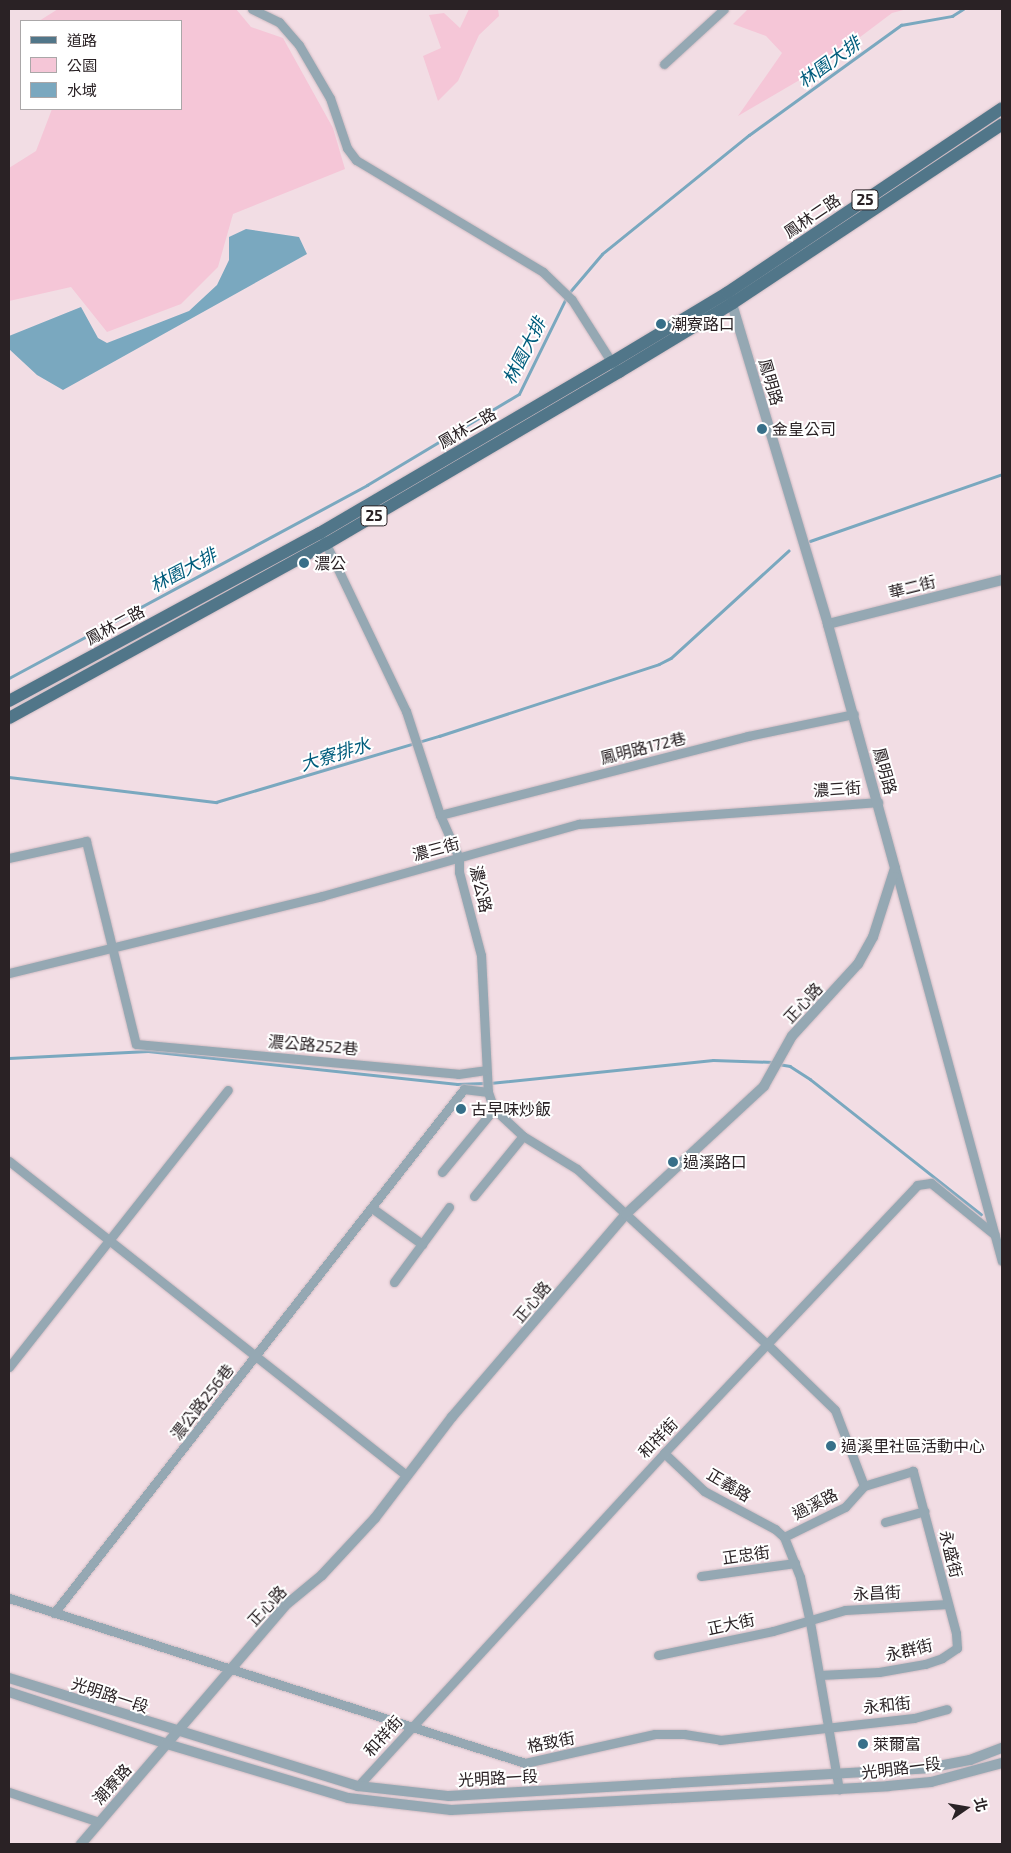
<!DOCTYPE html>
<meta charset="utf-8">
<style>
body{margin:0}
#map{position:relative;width:1011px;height:1853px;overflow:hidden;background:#f2dde4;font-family:"Exo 2","Noto Sans TC",sans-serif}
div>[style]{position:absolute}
.green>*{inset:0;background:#f5c6d7}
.water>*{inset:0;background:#7aa8bf}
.stream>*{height:2.5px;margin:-1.25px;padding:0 1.25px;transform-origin:1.25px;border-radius:1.25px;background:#7aa8bf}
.roads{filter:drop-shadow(0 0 1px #cebbc2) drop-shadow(0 0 1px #cebbc2)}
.minor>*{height:9px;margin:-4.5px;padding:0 4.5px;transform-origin:4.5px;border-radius:4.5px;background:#95a8b3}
.tertiary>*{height:10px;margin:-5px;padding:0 5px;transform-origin:5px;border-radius:5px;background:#95a8b3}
.primary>*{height:12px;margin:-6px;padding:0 6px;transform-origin:6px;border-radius:6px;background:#517689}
.dots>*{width:14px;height:14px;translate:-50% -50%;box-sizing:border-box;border:2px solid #fff;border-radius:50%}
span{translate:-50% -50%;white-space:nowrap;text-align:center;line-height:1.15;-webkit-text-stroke:4px #fff;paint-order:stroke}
.shield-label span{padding:1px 4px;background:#fff;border:1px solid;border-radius:4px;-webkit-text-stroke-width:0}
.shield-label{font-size:15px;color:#2a2225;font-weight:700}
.street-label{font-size:16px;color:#2a2225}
.poi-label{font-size:16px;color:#2a2225}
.left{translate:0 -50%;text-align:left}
.water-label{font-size:18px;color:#005c7c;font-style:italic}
.frame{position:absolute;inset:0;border:10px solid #2a2225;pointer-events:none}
.legend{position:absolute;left:20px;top:20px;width:162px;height:90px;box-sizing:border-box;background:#fff;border:1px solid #aaa7a8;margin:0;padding:6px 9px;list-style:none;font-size:15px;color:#2a2225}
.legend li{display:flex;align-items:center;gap:10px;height:25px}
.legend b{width:25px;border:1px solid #aaa7a8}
.north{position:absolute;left:941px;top:1783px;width:50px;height:50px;-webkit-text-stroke:4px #fff;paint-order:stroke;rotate:77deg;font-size:14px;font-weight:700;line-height:20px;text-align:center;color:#2a2225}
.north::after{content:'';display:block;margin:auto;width:18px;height:22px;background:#2a2225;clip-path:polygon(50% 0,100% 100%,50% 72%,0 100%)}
</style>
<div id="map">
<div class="green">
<i style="clip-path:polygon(58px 9px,236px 9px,251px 27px,283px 38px,333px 128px,345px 169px,233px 214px,218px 267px,181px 304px,107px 332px,71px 287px,9px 301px,9px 168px,36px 151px,52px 109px,181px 109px,181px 21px,39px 21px)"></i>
<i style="clip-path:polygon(469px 9px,498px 9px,499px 16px,479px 35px,458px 81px,438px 101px,423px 56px,441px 48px,429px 15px,444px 13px,460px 28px)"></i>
<i style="clip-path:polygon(748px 9px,907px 9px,892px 13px,815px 71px,738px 116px,782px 53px,766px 36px,733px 24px)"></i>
</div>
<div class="water">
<i style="clip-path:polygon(246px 229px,299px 237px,307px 254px,63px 390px,37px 375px,9px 349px,9px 336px,81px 307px,98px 338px,107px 343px,189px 311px,217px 285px,229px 260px,229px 237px)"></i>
</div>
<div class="stream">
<i style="left:568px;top:294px;width:52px;rotate:-49.6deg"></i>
<i style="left:602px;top:254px;width:189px;rotate:-39deg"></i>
<i style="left:749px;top:135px;width:188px;rotate:-35.9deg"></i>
<i style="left:901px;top:25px;width:52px;rotate:-10deg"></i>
<i style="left:952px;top:16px;width:13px;rotate:-32deg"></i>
<i style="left:810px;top:541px;width:203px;rotate:-19.2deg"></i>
<i style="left:9px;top:678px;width:407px;rotate:-28.3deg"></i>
<i style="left:367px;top:485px;width:177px;rotate:-30.9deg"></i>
<i style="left:519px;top:394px;width:107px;rotate:-63.9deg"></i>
<i style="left:9px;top:777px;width:209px;rotate:6.9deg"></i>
<i style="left:216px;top:802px;width:233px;rotate:-16.5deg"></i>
<i style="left:439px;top:736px;width:231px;rotate:-18.1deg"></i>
<i style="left:659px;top:664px;width:13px;rotate:-27deg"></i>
<i style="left:671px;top:658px;width:159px;rotate:-42.4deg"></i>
<i style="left:9px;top:1058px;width:139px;rotate:-2.9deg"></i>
<i style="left:148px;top:1051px;width:311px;rotate:6.1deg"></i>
<i style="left:457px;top:1084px;width:28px;rotate:-2deg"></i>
<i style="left:778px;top:1064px;width:12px;rotate:9deg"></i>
<i style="left:790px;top:1066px;width:24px;rotate:33deg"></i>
<i style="left:810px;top:1079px;width:218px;rotate:38.3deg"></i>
<i style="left:490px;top:1083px;width:224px;rotate:-5.9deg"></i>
<i style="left:713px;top:1060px;width:60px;rotate:1.9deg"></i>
</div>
<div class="roads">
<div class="minor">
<i style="left:252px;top:9px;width:30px;rotate:26deg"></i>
<i style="left:279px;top:22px;width:30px;rotate:49deg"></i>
<i style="left:299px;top:45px;width:61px;rotate:59.7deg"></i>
<i style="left:330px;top:98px;width:53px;rotate:71.2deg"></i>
<i style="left:347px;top:148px;width:15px;rotate:53deg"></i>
<i style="left:356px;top:160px;width:218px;rotate:30.9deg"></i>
<i style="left:543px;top:272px;width:40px;rotate:44deg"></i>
<i style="left:572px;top:300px;width:78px;rotate:57.5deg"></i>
<i style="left:664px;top:64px;width:81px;rotate:-42.5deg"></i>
<i style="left:324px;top:540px;width:190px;rotate:64.4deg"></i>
<i style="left:406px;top:711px;width:109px;rotate:71.9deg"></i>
<i style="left:440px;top:815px;width:47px;rotate:66.2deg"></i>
<i style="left:459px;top:858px;width:14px;rotate:90deg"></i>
<i style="left:459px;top:872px;width:86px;rotate:75.2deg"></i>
<i style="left:481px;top:955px;width:137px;rotate:87.1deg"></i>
<i style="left:488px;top:1092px;width:18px;rotate:71deg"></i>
<i style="left:494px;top:1109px;width:40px;rotate:43deg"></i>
<i style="left:523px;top:1136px;width:63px;rotate:31.4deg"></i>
<i style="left:577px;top:1169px;width:260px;rotate:42.7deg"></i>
<i style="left:768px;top:1345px;width:93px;rotate:44.1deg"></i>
<i style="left:835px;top:1410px;width:81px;rotate:69.1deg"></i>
<i style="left:864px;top:1486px;width:28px;rotate:132deg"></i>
<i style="left:845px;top:1507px;width:68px;rotate:153.8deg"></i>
<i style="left:784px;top:1537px;width:43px;rotate:68.2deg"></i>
<i style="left:800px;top:1577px;width:46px;rotate:77.5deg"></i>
<i style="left:810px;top:1622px;width:170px;rotate:80.2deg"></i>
<i style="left:440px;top:815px;width:318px;rotate:-14.4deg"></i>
<i style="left:748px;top:736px;width:108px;rotate:-11.7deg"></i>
<i style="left:9px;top:858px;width:79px;rotate:-12.4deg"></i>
<i style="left:86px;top:841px;width:209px;rotate:76.2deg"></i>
<i style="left:136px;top:1044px;width:323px;rotate:5.3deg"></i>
<i style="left:458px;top:1074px;width:28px;rotate:-8deg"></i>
<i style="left:895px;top:868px;width:407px;rotate:74.8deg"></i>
<i style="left:9px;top:973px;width:322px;rotate:-13.8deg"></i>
<i style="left:322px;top:896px;width:267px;rotate:-15.7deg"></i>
<i style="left:579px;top:824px;width:300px;rotate:-4.2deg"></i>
<i style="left:9px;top:1161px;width:506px;rotate:38.34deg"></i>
<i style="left:442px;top:1172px;width:82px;rotate:-50.5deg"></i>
<i style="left:474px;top:1196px;width:77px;rotate:-50.8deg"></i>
<i style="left:372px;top:1208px;width:62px;rotate:35.8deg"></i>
<i style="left:394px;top:1282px;width:93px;rotate:-53.7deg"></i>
<i style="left:9px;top:1367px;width:353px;rotate:-51.7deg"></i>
<i style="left:664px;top:1453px;width:55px;rotate:43.5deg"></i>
<i style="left:704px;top:1491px;width:81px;rotate:28.2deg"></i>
<i style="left:775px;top:1529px;width:12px;rotate:42deg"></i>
<i style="left:885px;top:1522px;width:41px;rotate:-15.4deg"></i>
<i style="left:701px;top:1576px;width:95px;rotate:-7.9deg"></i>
<i style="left:9px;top:1598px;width:542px;rotate:17.73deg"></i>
<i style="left:525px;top:1763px;width:133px;rotate:-12.6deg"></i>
<i style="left:655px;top:1734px;width:29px"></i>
<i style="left:684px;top:1734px;width:36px;rotate:9deg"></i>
<i style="left:720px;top:1740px;width:195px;rotate:-6.5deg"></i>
<i style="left:914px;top:1718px;width:34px;rotate:-15deg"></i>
<i style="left:54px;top:1613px;width:665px;rotate:-51.96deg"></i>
<i style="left:464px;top:1089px;width:24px;rotate:7deg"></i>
<i style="left:658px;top:1655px;width:117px;rotate:-11.8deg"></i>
<i style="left:773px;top:1631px;width:75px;rotate:-16.3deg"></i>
<i style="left:845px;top:1610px;width:103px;rotate:-3.3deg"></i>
<i style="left:820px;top:1675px;width:59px;rotate:-2.9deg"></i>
<i style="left:879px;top:1672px;width:47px;rotate:-9.9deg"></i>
<i style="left:925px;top:1664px;width:18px;rotate:-19deg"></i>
<i style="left:942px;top:1658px;width:18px;rotate:-34deg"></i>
<i style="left:957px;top:1648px;width:15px;rotate:-94deg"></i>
<i style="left:956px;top:1633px;width:168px;rotate:-104.9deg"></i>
<i style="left:913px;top:1471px;width:51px;rotate:163deg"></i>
<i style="left:358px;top:1786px;width:452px;rotate:-47.4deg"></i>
<i style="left:664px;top:1453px;width:369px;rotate:-46.6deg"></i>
<i style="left:917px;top:1185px;width:14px;rotate:-8deg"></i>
<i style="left:931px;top:1183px;width:82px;rotate:39.1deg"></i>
<i style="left:9px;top:1792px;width:95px;rotate:18.4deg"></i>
</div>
<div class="tertiary">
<i style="left:828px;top:624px;width:179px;rotate:-14.2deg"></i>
<i style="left:9px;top:1678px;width:365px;rotate:17.2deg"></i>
<i style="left:358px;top:1786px;width:92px;rotate:6.3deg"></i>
<i style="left:449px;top:1796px;width:480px;rotate:-3.3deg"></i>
<i style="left:928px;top:1768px;width:43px;rotate:-10.8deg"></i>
<i style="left:970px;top:1760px;width:34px;rotate:-21deg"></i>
<i style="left:9px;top:1692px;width:166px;rotate:18.2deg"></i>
<i style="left:167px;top:1744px;width:189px;rotate:16.6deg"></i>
<i style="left:348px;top:1798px;width:104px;rotate:6.6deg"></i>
<i style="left:451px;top:1810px;width:438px;rotate:-3.1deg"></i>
<i style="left:888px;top:1786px;width:43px;rotate:-5.3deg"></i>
<i style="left:931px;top:1782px;width:73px;rotate:-15deg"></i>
<i style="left:81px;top:1844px;width:316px;rotate:-49.4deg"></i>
<i style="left:287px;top:1604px;width:45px;rotate:-39.6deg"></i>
<i style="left:322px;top:1575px;width:78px;rotate:-47.1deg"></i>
<i style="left:375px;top:1518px;width:127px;rotate:-52.7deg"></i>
<i style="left:452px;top:1417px;width:267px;rotate:-49.4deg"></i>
<i style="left:626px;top:1214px;width:188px;rotate:-42.8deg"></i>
<i style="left:764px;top:1086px;width:57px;rotate:-60.8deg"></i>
<i style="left:792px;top:1036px;width:98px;rotate:-47.5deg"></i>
<i style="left:858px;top:964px;width:31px;rotate:-61deg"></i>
<i style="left:873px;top:937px;width:72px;rotate:-72.3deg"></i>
<i style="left:895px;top:868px;width:253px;rotate:-105.4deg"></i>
<i style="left:828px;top:624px;width:340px;rotate:-106.7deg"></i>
</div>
<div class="primary">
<i style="left:9px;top:701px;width:353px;rotate:-28.4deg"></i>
<i style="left:320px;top:533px;width:338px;rotate:-30.4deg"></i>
<i style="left:612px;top:362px;width:134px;rotate:-31deg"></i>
<i style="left:727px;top:293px;width:331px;rotate:-33.9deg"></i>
<i style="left:9px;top:718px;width:362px;rotate:-28.8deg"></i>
<i style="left:326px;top:544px;width:340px;rotate:-30.4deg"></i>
<i style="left:619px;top:372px;width:133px;rotate:-31.2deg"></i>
<i style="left:733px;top:303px;width:323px;rotate:-33.6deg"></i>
</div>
</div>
<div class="dots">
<i style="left:661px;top:324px;background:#376f89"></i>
<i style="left:762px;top:429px;background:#376f89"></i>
<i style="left:304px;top:563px;background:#376f89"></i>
<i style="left:461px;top:1109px;background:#376f89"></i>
<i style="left:673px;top:1162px;background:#376f89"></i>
<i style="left:831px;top:1446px;background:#376f89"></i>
<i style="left:863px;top:1744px;background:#376f89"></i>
</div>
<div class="shield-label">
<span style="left:865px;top:200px">25</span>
<span style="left:374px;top:516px">25</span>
</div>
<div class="street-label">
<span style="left:812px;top:216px;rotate:-34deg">鳳林二路</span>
<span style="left:771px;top:382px;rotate:74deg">鳳明路</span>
<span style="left:467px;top:428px;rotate:-30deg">鳳林二路</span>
<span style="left:912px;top:587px;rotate:-14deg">華二街</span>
<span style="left:115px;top:625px;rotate:-28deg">鳳林二路</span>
<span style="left:643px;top:748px;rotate:-14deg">鳳明路172巷</span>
<span style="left:885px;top:771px;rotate:75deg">鳳明路</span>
<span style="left:837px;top:789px;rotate:-4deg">濃三街</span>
<span style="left:436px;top:849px;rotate:-15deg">濃三街</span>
<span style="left:481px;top:889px;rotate:77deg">濃公路</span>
<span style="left:803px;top:1003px;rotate:-47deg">正心路</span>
<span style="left:313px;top:1045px;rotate:5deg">濃公路252巷</span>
<span style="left:532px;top:1302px;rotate:-50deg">正心路</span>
<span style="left:202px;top:1402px;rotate:-52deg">濃公路256巷</span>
<span style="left:658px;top:1438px;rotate:-46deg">和祥街</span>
<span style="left:729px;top:1485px;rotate:31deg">正義路</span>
<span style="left:815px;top:1504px;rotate:-27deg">過溪路</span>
<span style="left:951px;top:1554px;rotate:76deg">永盛街</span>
<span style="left:746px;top:1555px;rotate:-8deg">正忠街</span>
<span style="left:877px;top:1593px;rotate:-3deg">永昌街</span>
<span style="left:267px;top:1606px;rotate:-47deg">正心路</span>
<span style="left:731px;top:1624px;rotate:-12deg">正大街</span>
<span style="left:909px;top:1650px;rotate:-13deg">永群街</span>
<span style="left:110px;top:1695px;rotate:18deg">光明路一段</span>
<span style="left:887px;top:1705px;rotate:-6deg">永和街</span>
<span style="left:383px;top:1736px;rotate:-48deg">和祥街</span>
<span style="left:551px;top:1742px;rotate:-11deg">格致街</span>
<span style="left:901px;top:1768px;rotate:-7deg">光明路一段</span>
<span style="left:498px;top:1778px;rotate:-3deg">光明路一段</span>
<span style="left:112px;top:1784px;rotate:-48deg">潮寮路</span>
</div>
<div class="poi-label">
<span class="left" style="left:671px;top:324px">潮寮路口</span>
<span class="left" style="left:772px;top:429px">金皇公司</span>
<span class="left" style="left:314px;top:563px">濃公</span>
<span class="left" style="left:471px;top:1109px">古早味炒飯</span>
<span class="left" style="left:683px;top:1162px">過溪路口</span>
<span class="left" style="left:841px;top:1446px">過溪里社區活動中心</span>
<span class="left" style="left:873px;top:1744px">萊爾富</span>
</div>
<div class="water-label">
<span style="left:829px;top:62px;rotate:-36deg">林園大排</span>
<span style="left:524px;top:351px;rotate:-63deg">林園大排</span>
<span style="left:183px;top:570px;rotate:-28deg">林園大排</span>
<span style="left:335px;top:754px;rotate:-17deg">大寮排水</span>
</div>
<div class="frame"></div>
<ul class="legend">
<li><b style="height:6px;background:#517689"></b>道路</li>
<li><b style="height:14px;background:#f5c6d7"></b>公園</li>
<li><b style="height:14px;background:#7aa8bf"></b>水域</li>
</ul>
<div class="north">北</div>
</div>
